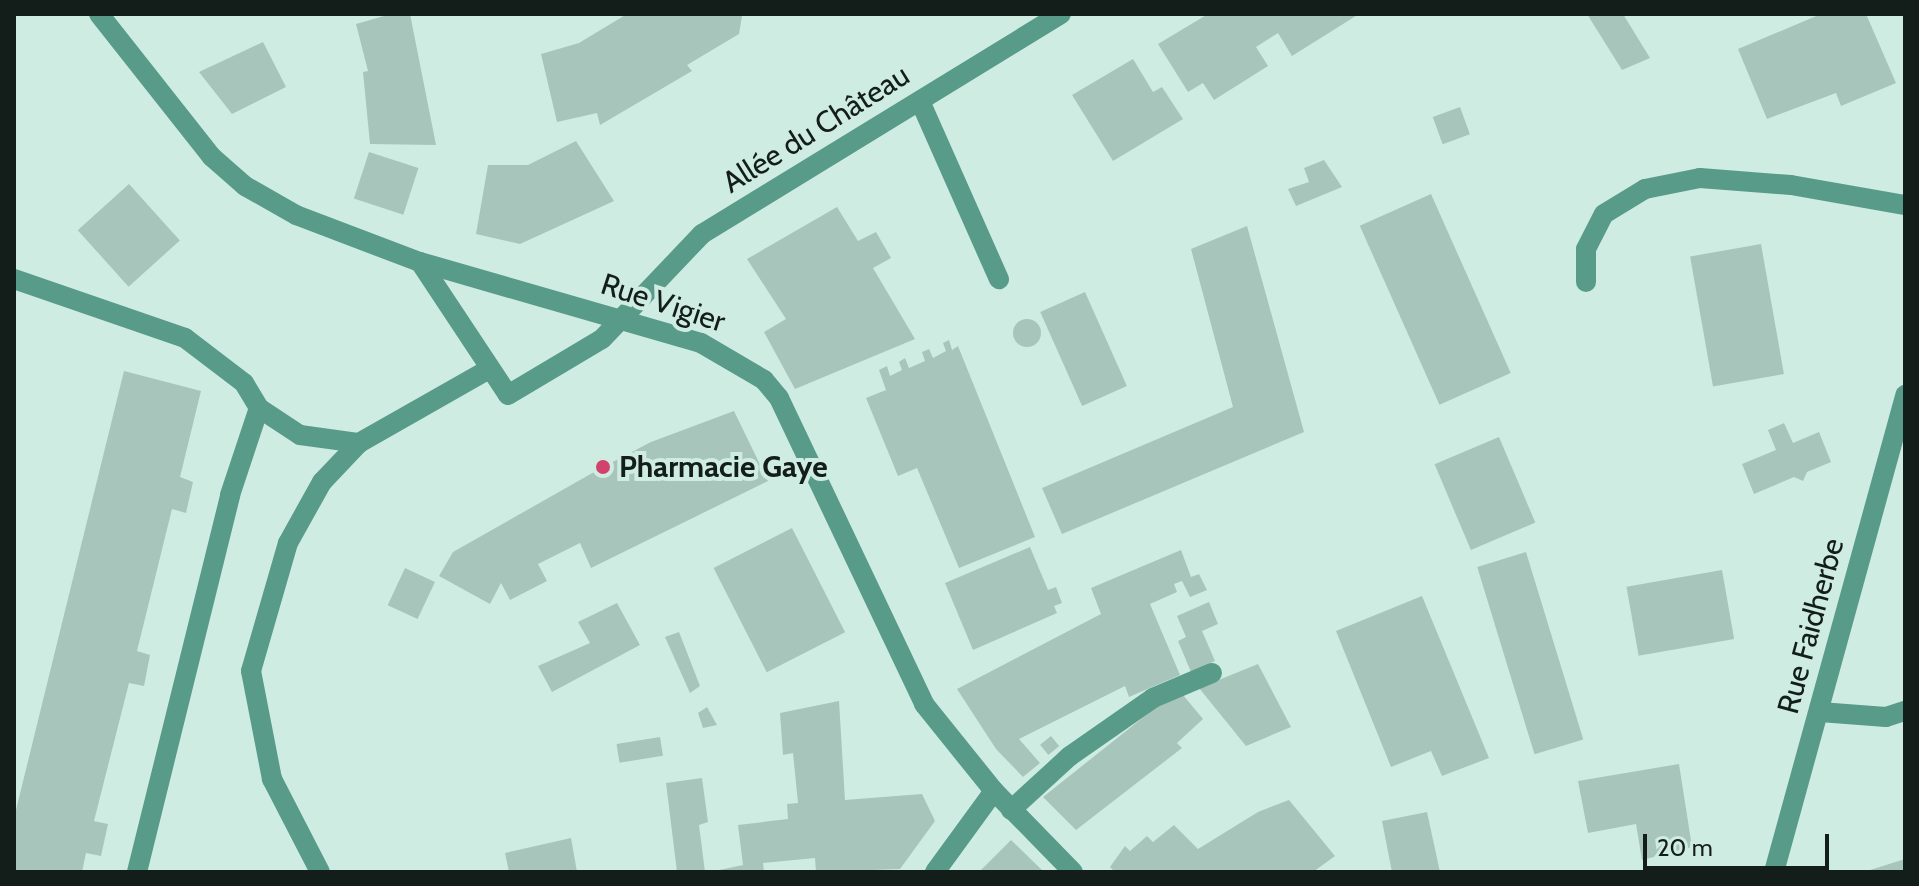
<!DOCTYPE html>
<meta charset="utf-8">
<style>
body{margin:0}
#map{position:relative;width:1919px;height:886px;overflow:hidden;background:#cfece3;font-family:Cabin,sans-serif}
div>[style]{position:absolute}
.building>*{inset:0;background:#a8c5bb;transform-origin:0 0}
.round{border-radius:50%}
.minor>*{height:20px;margin:-10px;padding:0 10px;transform-origin:10px;border-radius:10px;background:#589b88}
.dots>*{width:22px;height:22px;translate:-50% -50%;box-sizing:border-box;border:4px solid #cfece3;border-radius:50%}
span{translate:-50% -50%;white-space:nowrap;text-align:center;line-height:1.15;-webkit-text-stroke:8px #cfece3;paint-order:stroke}
.street-label{font-size:30px;color:#131d1a}
.poi-label{font-size:30px;color:#131d1a;font-weight:700}
.left{translate:0 -50%;text-align:left}
.frame{position:absolute;inset:0;border:16px solid #131d1a;pointer-events:none}
.scale{position:absolute;left:1643px;top:834px;width:186px;height:36px;box-sizing:border-box;border:4px solid #131d1a;border-top:0;padding-left:10px;font-size:24px;line-height:28px;white-space:nowrap;color:#131d1a;-webkit-text-stroke:6px #cfece3;paint-order:stroke}
</style>
<div id="map">
<div class="building">
<i style="clip-path:polygon(391px 14px,410px 14px,436px 145px,370px 144px,363px 72px,368px 71px,356px 24px)"></i>
<i style="clip-path:polygon(627px 14px,742px 16px,739px 34px,687px 65px,692px 71px,600px 125px,597px 113px,557px 122px,541px 54px,579px 43px)"></i>
<i style="clip-path:polygon(1208px 14px,1359px 14px,1292px 56px,1278px 33px,1256px 47px,1268px 66px,1214px 100px,1203px 83px,1188px 92px,1158px 44px)"></i>
<i style="clip-path:polygon(1587px 14px,1623px 14px,1650px 58px,1622px 70px)"></i>
<i style="clip-path:polygon(1821px 14px,1866px 14px,1896px 83px,1841px 106px,1836px 93px,1767px 119px,1738px 49px)"></i>
<i style="clip-path:polygon(263px 42px,286px 87px,232px 114px,199px 72px)"></i>
<i style="clip-path:polygon(1133px 59px,1153px 92px,1162px 87px,1183px 119px,1113px 161px,1072px 95px)"></i>
<i style="left:1460px;top:107px;width:29px;height:29px;rotate:70deg"></i>
<i style="clip-path:polygon(576px 141px,614px 201px,520px 244px,476px 234px,488px 165px,528px 165px)"></i>
<i style="left:369px;top:152px;width:52px;height:49px;rotate:18deg"></i>
<i style="clip-path:polygon(1324px 160px,1342px 187px,1296px 206px,1288px 189px,1309px 182px,1304px 168px)"></i>
<i style="left:129px;top:184px;width:76px;height:69px;rotate:48deg"></i>
<i style="left:1431px;top:194px;width:196px;height:78px;rotate:66deg"></i>
<i style="clip-path:polygon(837px 207px,858px 241px,876px 232px,891px 258px,873px 268px,915px 339px,795px 389px,764px 332px,786px 319px,747px 259px)"></i>
<i style="clip-path:polygon(1247px 226px,1304px 432px,1062px 534px,1042px 488px,1233px 407px,1191px 249px)"></i>
<i style="left:1761px;top:244px;width:132px;height:72px;rotate:80deg"></i>
<i style="left:1085px;top:292px;width:103px;height:49px;rotate:66deg"></i>
<i class="round" style="left:1013px;top:319px;width:28px;height:28px"></i>
<i style="clip-path:polygon(949px 340px,952px 350px,958px 346px,1035px 537px,959px 568px,917px 468px,898px 476px,866px 398px,886px 390px,879px 370px,887px 366px,890px 376px,902px 370px,899px 362px,905px 358px,909px 368px,925px 361px,922px 352px,929px 349px,933px 358px,946px 351px,943px 343px)"></i>
<i style="clip-path:polygon(124px 371px,201px 391px,180px 477px,193px 482px,186px 513px,172px 509px,137px 651px,150px 655px,144px 686px,129px 683px,94px 821px,108px 824px,101px 856px,86px 853px,82px 872px,14px 872px,14px 818px)"></i>
<i style="clip-path:polygon(734px 411px,768px 481px,591px 568px,580px 543px,538px 564px,547px 581px,510px 600px,501px 583px,490px 604px,439px 576px,453px 552px,603px 467px,651px 442px)"></i>
<i style="clip-path:polygon(1784px 423px,1793px 443px,1819px 432px,1831px 462px,1807px 472px,1803px 481px,1794px 477px,1754px 494px,1742px 464px,1776px 450px,1768px 430px)"></i>
<i style="left:1499px;top:437px;width:93px;height:70px;rotate:67deg"></i>
<i style="left:792px;top:528px;width:117px;height:88px;rotate:63deg"></i>
<i style="clip-path:polygon(1030px 547px,1048px 590px,1056px 587px,1062px 603px,1054px 606px,1057px 613px,973px 650px,945px 583px)"></i>
<i style="clip-path:polygon(1181px 550px,1191px 577px,1199px 574px,1207px 590px,1190px 597px,1182px 581px,1174px 584px,1177px 592px,1150px 604px,1180px 675px,1129px 697px,1125px 686px,1019px 739px,1040px 763px,1023px 777px,996px 749px,957px 689px,1101px 614px,1091px 588px)"></i>
<i style="left:1526px;top:552px;width:196px;height:51px;rotate:73deg"></i>
<i style="left:405px;top:568px;width:33px;height:41px;rotate:25deg"></i>
<i style="left:1722px;top:570px;width:70px;height:97px;rotate:80deg"></i>
<i style="clip-path:polygon(1422px 596px,1489px 758px,1442px 776px,1431px 751px,1391px 767px,1336px 631px)"></i>
<i style="clip-path:polygon(1209px 602px,1218px 624px,1202px 631px,1215px 661px,1191px 672px,1178px 641px,1186px 637px,1177px 616px)"></i>
<i style="clip-path:polygon(617px 603px,640px 645px,552px 692px,538px 666px,590px 643px,578px 622px)"></i>
<i style="clip-path:polygon(679px 632px,700px 686px,690px 693px,665px 637px)"></i>
<i style="clip-path:polygon(1258px 664px,1291px 727px,1246px 746px,1199px 688px)"></i>
<i style="clip-path:polygon(1183px 695px,1203px 719px,1177px 743px,1182px 748px,1076px 830px,1043px 797px,1160px 704px)"></i>
<i style="clip-path:polygon(839px 701px,845px 800px,922px 794px,935px 821px,900px 869px,816px 872px,815px 858px,763px 863px,764px 872px,710px 872px,743px 865px,738px 825px,788px 819px,787px 804px,798px 803px,793px 753px,783px 755px,780px 713px)"></i>
<i style="clip-path:polygon(707px 707px,717px 725px,703px 728px,698px 713px)"></i>
<i style="left:1051px;top:736px;width:13px;height:14px;rotate:51deg"></i>
<i style="left:660px;top:737px;width:19px;height:44px;rotate:81deg"></i>
<i style="clip-path:polygon(1679px 764px,1692px 847px,1642px 860px,1636px 824px,1588px 833px,1578px 781px)"></i>
<i style="clip-path:polygon(702px 778px,708px 822px,699px 825px,705px 872px,677px 872px,666px 783px)"></i>
<i style="clip-path:polygon(1289px 800px,1335px 856px,1313px 872px,1115px 872px,1110px 867px,1125px 846px,1130px 851px,1147px 836px,1153px 842px,1174px 825px,1198px 849px,1258px 812px)"></i>
<i style="clip-path:polygon(1427px 812px,1440px 872px,1392px 872px,1382px 821px)"></i>
<i style="clip-path:polygon(571px 838px,577px 872px,509px 872px,505px 853px)"></i>
<i style="clip-path:polygon(1011px 840px,1044px 872px,979px 872px)"></i>
<i style="clip-path:polygon(1905px 859px,1905px 872px,1867px 872px,1867px 871px)"></i>
</div>
<div class="minor">
<i style="left:99px;top:14px;width:182px;rotate:51.7deg"></i>
<i style="left:212px;top:157px;width:44px;rotate:41.3deg"></i>
<i style="left:245px;top:186px;width:59px;rotate:29.6deg"></i>
<i style="left:296px;top:215px;width:133px;rotate:20.8deg"></i>
<i style="left:420px;top:262px;width:292px;rotate:16.1deg"></i>
<i style="left:701px;top:343px;width:73px;rotate:30.4deg"></i>
<i style="left:764px;top:380px;width:23px;rotate:50deg"></i>
<i style="left:779px;top:398px;width:339px;rotate:64.6deg"></i>
<i style="left:924px;top:704px;width:112px;rotate:51.2deg"></i>
<i style="left:994px;top:791px;width:113px;rotate:45.7deg"></i>
<i style="left:920px;top:101px;width:195px;rotate:66.1deg"></i>
<i style="left:420px;top:262px;width:159px;rotate:56.5deg"></i>
<i style="left:508px;top:395px;width:109px;rotate:-30.8deg"></i>
<i style="left:602px;top:339px;width:145px;rotate:-46.4deg"></i>
<i style="left:702px;top:234px;width:421px;rotate:-31.5deg"></i>
<i style="left:14px;top:279px;width:181px;rotate:19deg"></i>
<i style="left:185px;top:338px;width:74px;rotate:37.3deg"></i>
<i style="left:244px;top:383px;width:29px;rotate:59deg"></i>
<i style="left:259px;top:408px;width:49px;rotate:33.4deg"></i>
<i style="left:300px;top:435px;width:60px;rotate:7.7deg"></i>
<i style="left:359px;top:443px;width:150px;rotate:-29.6deg"></i>
<i style="left:1586px;top:282px;width:33px;rotate:-90deg"></i>
<i style="left:1586px;top:249px;width:39px;rotate:-63deg"></i>
<i style="left:1604px;top:214px;width:48px;rotate:-31.4deg"></i>
<i style="left:1645px;top:189px;width:56px;rotate:-11.3deg"></i>
<i style="left:1700px;top:178px;width:91px;rotate:4.4deg"></i>
<i style="left:1791px;top:185px;width:116px;rotate:10deg"></i>
<i style="left:1820px;top:712px;width:66px;rotate:4.3deg"></i>
<i style="left:1886px;top:717px;width:20px;rotate:-18deg"></i>
<i style="left:1011px;top:810px;width:80px;rotate:-42.5deg"></i>
<i style="left:1070px;top:756px;width:101px;rotate:-34.9deg"></i>
<i style="left:1153px;top:698px;width:64px;rotate:-23deg"></i>
<i style="left:137px;top:872px;width:388px;rotate:-76.1deg"></i>
<i style="left:230px;top:495px;width:92px;rotate:-71.6deg"></i>
<i style="left:320px;top:872px;width:105px;rotate:-117.3deg"></i>
<i style="left:272px;top:779px;width:110px;rotate:-101deg"></i>
<i style="left:251px;top:671px;width:133px;rotate:-73.9deg"></i>
<i style="left:288px;top:543px;width:70px;rotate:-60.9deg"></i>
<i style="left:322px;top:482px;width:54px;rotate:-46.5deg"></i>
<i style="left:935px;top:872px;width:100px;rotate:-53.9deg"></i>
<i style="left:1774px;top:872px;width:495px;rotate:-74.6deg"></i>
</div>
<div class="dots">
<i style="left:603px;top:467px;background:#d1426c"></i>
</div>
<div class="street-label">
<span style="left:816px;top:129px;rotate:-32deg">Allée du Château</span>
<span style="left:663px;top:303px;rotate:18deg">Rue Vigier</span>
<span style="left:1811px;top:626px;rotate:-75deg">Rue Faidherbe</span>
</div>
<div class="poi-label">
<span class="left" style="left:619px;top:467px">Pharmacie Gaye</span>
</div>
<div class="frame"></div>
<div class="scale">20 m</div>
</div>
